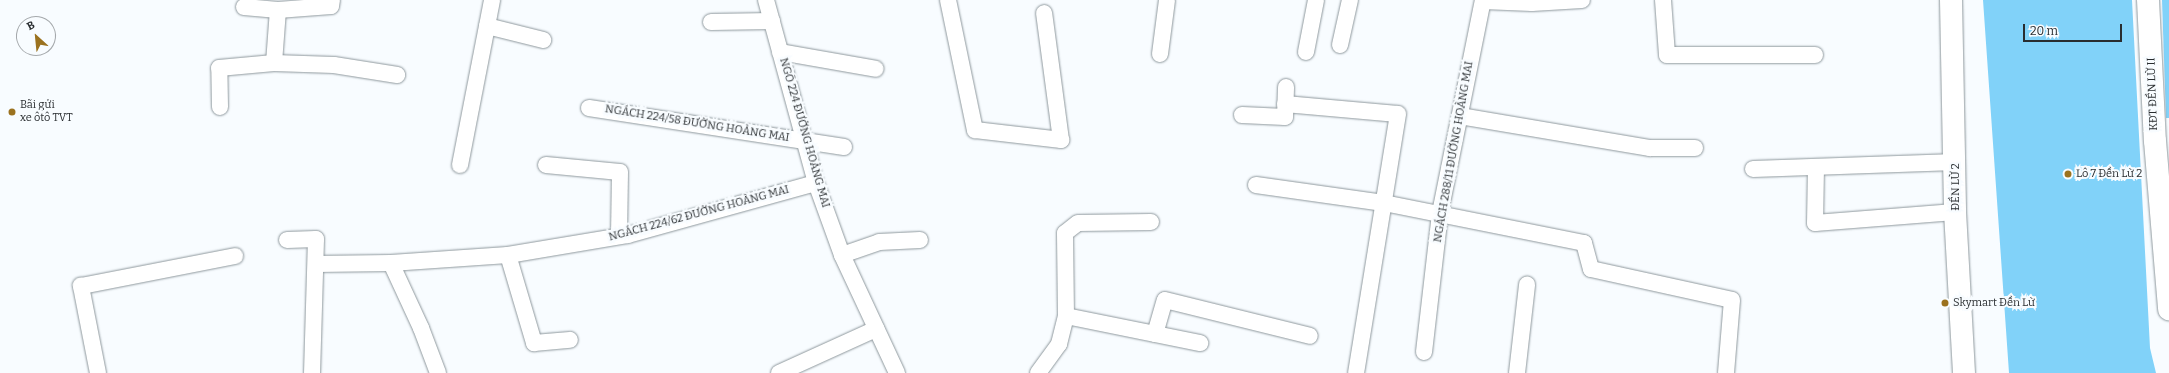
<!DOCTYPE html>
<meta charset="utf-8">
<style>
body{margin:0}
#map{position:relative;width:2169px;height:373px;overflow:hidden;background:#f8fcff;font-family:Bitter,serif}
div>[style]{position:absolute}
.building>*{inset:0;background:#81d2f9}
.roads{filter:drop-shadow(0 0 1px #8e989d) drop-shadow(0 0 1px #8e989d)}
.lane>*{height:16px;margin:-8px;padding:0 8px;transform-origin:8px;border-radius:8px;background:#fff}
.street>*{height:22px;margin:-11px;padding:0 11px;transform-origin:11px;border-radius:11px;background:#fff}
.secondary>*{height:22px;margin:-11px;padding:0 11px;transform-origin:11px;border-radius:11px;background:#fff}
.dots>*{width:11px;height:11px;translate:-50% -50%;box-sizing:border-box;border:2px solid #f8fcff;border-radius:50%}
span{translate:-50% -50%;white-space:nowrap;text-align:center;line-height:1.15;-webkit-text-stroke:4px #f8fcff;paint-order:stroke}
.street-label{font-size:11px;color:#292d30}
.poi-label{font-size:11px;color:#292d30}
.left{translate:0 -50%;text-align:left}
.north{position:absolute;left:16px;top:16px;width:40px;height:40px;box-sizing:border-box;background:#f8fcff;border:1px solid #a5a9ac;border-radius:50%;rotate:333deg;font-size:11px;font-weight:700;line-height:16px;text-align:center;color:#292d30}
.north::after{content:'';display:block;margin:auto;width:14px;height:18px;background:#9b721f;clip-path:polygon(50% 0,100% 100%,50% 72%,0 100%)}
.scale{position:absolute;left:2023px;top:24px;width:99px;height:18px;box-sizing:border-box;border:2px solid #292d30;border-top:0;padding-left:5px;font-size:12px;line-height:14px;white-space:nowrap;color:#292d30;-webkit-text-stroke:3px #f8fcff;paint-order:stroke}
</style>
<div id="map">
<div class="building">
<i style="clip-path:polygon(1983px 0,2132px 0,2150px 348px,2156px 373px,2009px 373px)"></i>
<i style="clip-path:polygon(2162px 0,2169px 0,2169px 118px,2166px 118px)"></i>
</div>
<div class="roads">
<div class="lane">
<i style="left:766px;top:0;width:190px;rotate:74.7deg"></i>
<i style="left:816px;top:183px;width:77px;rotate:70.1deg"></i>
<i style="left:842px;top:255px;width:130px;rotate:65deg"></i>
<i style="left:948px;top:0;width:133px;rotate:78.3deg"></i>
<i style="left:975px;top:130px;width:87px;rotate:6.6deg"></i>
<i style="left:1061px;top:140px;width:128px;rotate:-97.6deg"></i>
<i style="left:1663px;top:0;width:55px;rotate:85.8deg"></i>
<i style="left:1667px;top:55px;width:148px"></i>
<i style="left:1483px;top:1px;width:49px;rotate:2.3deg"></i>
<i style="left:1532px;top:3px;width:50px;rotate:-3.4deg"></i>
<i style="left:244px;top:7px;width:34px;rotate:5deg"></i>
<i style="left:278px;top:10px;width:53px;rotate:-4.3deg"></i>
<i style="left:331px;top:6px;width:6px;rotate:-81deg"></i>
<i style="left:711px;top:22px;width:61px;rotate:-0.9deg"></i>
<i style="left:487px;top:26px;width:58px;rotate:14deg"></i>
<i style="left:1340px;top:45px;width:46px;rotate:-77.5deg"></i>
<i style="left:780px;top:52px;width:97px;rotate:10deg"></i>
<i style="left:1306px;top:52px;width:53px;rotate:-79.1deg"></i>
<i style="left:1160px;top:54px;width:54px;rotate:-82.6deg"></i>
<i style="left:274px;top:63px;width:53px;rotate:-85.7deg"></i>
<i style="left:1285px;top:104px;width:113px;rotate:5.1deg"></i>
<i style="left:1398px;top:114px;width:262px;rotate:99.2deg"></i>
<i style="left:220px;top:107px;width:39px;rotate:-91deg"></i>
<i style="left:219px;top:68px;width:55px;rotate:-5.2deg"></i>
<i style="left:274px;top:63px;width:60px;rotate:1.9deg"></i>
<i style="left:334px;top:65px;width:64px;rotate:9deg"></i>
<i style="left:589px;top:108px;width:258px;rotate:8.7deg"></i>
<i style="left:1242px;top:115px;width:43px;rotate:2.7deg"></i>
<i style="left:1285px;top:117px;width:30px;rotate:-88deg"></i>
<i style="left:1460px;top:116px;width:193px;rotate:9.6deg"></i>
<i style="left:1650px;top:148px;width:45px"></i>
<i style="left:460px;top:165px;width:168px;rotate:-79deg"></i>
<i style="left:546px;top:165px;width:74px;rotate:5.4deg"></i>
<i style="left:620px;top:172px;width:64px;rotate:90.9deg"></i>
<i style="left:1816px;top:167px;width:56px;rotate:91deg"></i>
<i style="left:1815px;top:223px;width:140px;rotate:-4.5deg"></i>
<i style="left:1753px;top:169px;width:203px;rotate:-2deg"></i>
<i style="left:1256px;top:185px;width:129px;rotate:8deg"></i>
<i style="left:1384px;top:203px;width:204px;rotate:11.3deg"></i>
<i style="left:1584px;top:243px;width:27px;rotate:75deg"></i>
<i style="left:1591px;top:269px;width:144px;rotate:12.4deg"></i>
<i style="left:1732px;top:300px;width:73px;rotate:94.7deg"></i>
<i style="left:287px;top:240px;width:29px;rotate:-2deg"></i>
<i style="left:316px;top:239px;width:134px;rotate:91.7deg"></i>
<i style="left:508px;top:255px;width:92px;rotate:73.5deg"></i>
<i style="left:534px;top:343px;width:36px;rotate:-5deg"></i>
<i style="left:842px;top:255px;width:39px;rotate:-19deg"></i>
<i style="left:879px;top:242px;width:41px;rotate:-2.8deg"></i>
<i style="left:391px;top:263px;width:72px;rotate:65.2deg"></i>
<i style="left:421px;top:328px;width:48px;rotate:69.3deg"></i>
<i style="left:316px;top:264px;width:75px;rotate:-0.8deg"></i>
<i style="left:391px;top:263px;width:117px;rotate:-3.9deg"></i>
<i style="left:508px;top:255px;width:122px;rotate:-9.5deg"></i>
<i style="left:628px;top:235px;width:195px;rotate:-15.5deg"></i>
<i style="left:1066px;top:316px;width:137px;rotate:11.4deg"></i>
<i style="left:1155px;top:334px;width:35px;rotate:-74deg"></i>
<i style="left:1165px;top:300px;width:149px;rotate:13.9deg"></i>
<i style="left:1424px;top:352px;width:140px;rotate:-83.4deg"></i>
<i style="left:1440px;top:213px;width:217px;rotate:-78.6deg"></i>
<i style="left:98px;top:373px;width:89px;rotate:-101.1deg"></i>
<i style="left:81px;top:286px;width:157px;rotate:-11deg"></i>
<i style="left:779px;top:373px;width:107px;rotate:-24.4deg"></i>
<i style="left:1038px;top:373px;width:36px;rotate:-54deg"></i>
<i style="left:1059px;top:344px;width:29px;rotate:-76deg"></i>
<i style="left:1066px;top:316px;width:83px;rotate:-90.7deg"></i>
<i style="left:1065px;top:233px;width:16px;rotate:-38deg"></i>
<i style="left:1078px;top:223px;width:73px;rotate:-0.8deg"></i>
<i style="left:1517px;top:373px;width:89px;rotate:-83.5deg"></i>
</div>
<div class="street">
<i style="left:2148px;top:0;width:141px;rotate:87.2deg"></i>
<i style="left:2155px;top:141px;width:169px;rotate:85.2deg"></i>
</div>
<div class="secondary">
<i style="left:1951px;top:0;width:212px;rotate:88.9deg"></i>
<i style="left:1955px;top:212px;width:161px;rotate:86.8deg"></i>
</div>
</div>
<div class="dots">
<i style="left:12px;top:112px;background:#9b721f"></i>
<i style="left:2068px;top:174px;background:#9b721f"></i>
<i style="left:1945px;top:303px;background:#9b721f"></i>
</div>
<div class="street-label">
<span style="left:2153px;top:94px;rotate:-92deg">KĐT ĐỀN LỪ II</span>
<span style="left:697px;top:124px;rotate:9deg">NGÁCH 224/58 ĐƯỜNG HOÀNG MAI</span>
<span style="left:804px;top:133px;rotate:74deg">NGÕ 224 ĐƯỜNG HOÀNG MAI</span>
<span style="left:1454px;top:152px;rotate:-80deg">NGÁCH 288/11 ĐƯỜNG HOÀNG MAI</span>
<span style="left:1956px;top:187px;rotate:-90deg">ĐỀN LỪ 2</span>
<span style="left:699px;top:214px;rotate:-15deg">NGÁCH 224/62 ĐƯỜNG HOÀNG MAI</span>
</div>
<div class="poi-label">
<span class="left" style="left:20px;top:112px">Bãi gửi<br>xe ôtô TVT</span>
<span class="left" style="left:2076px;top:174px">Lô 7 Đền Lừ 2</span>
<span class="left" style="left:1953px;top:303px">Skymart Đền Lừ</span>
</div>
<div class="north">B</div>
<div class="scale">20 m</div>
</div>
